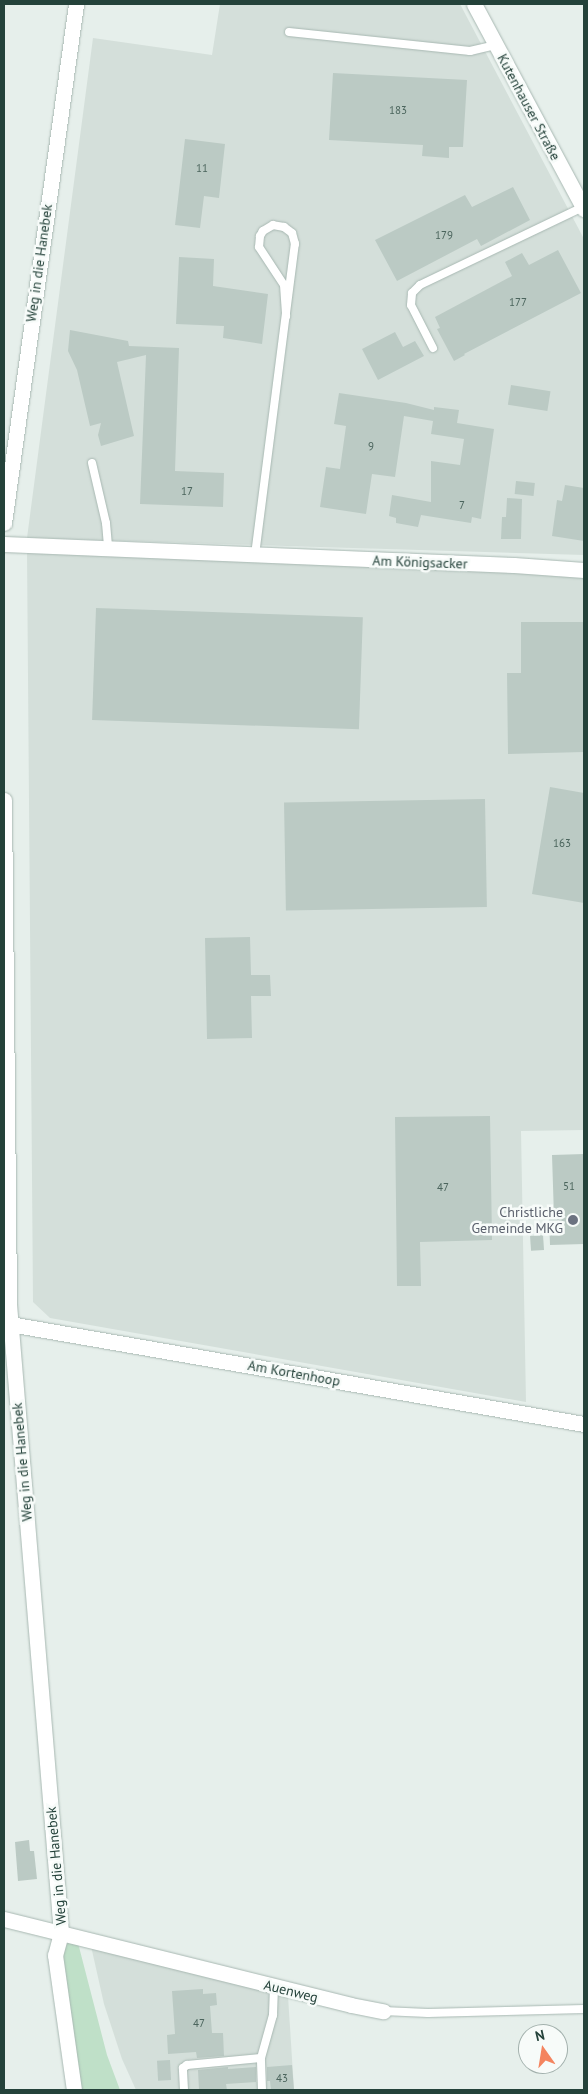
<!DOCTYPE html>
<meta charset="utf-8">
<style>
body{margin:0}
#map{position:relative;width:588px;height:2094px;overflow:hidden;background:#e6efeb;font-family:"PT Sans",sans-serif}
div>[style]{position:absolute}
.built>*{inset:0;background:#d4dfda}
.green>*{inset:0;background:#bfe0c8}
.building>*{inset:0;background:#bbcac4;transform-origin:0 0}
.roads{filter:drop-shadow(0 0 1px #a8b8b2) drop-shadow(0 0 1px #a8b8b2)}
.lane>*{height:8px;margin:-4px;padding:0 4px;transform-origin:4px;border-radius:4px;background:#fff}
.street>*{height:15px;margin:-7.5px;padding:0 7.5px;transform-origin:7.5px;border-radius:7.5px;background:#fff}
.secondary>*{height:15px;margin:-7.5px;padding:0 7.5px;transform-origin:7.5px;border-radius:7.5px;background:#fff}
.dots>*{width:14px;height:14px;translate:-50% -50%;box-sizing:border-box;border:2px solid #f7fbf9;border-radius:50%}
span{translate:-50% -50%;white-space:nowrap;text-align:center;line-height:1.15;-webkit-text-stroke:5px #f7fbf9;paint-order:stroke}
.number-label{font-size:11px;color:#4a645c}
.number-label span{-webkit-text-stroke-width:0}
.street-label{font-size:14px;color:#24423a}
.worship-label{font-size:14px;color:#5b616d}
.right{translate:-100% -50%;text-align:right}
.frame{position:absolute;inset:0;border:5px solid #24423a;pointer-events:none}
.north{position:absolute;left:518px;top:2024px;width:50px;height:50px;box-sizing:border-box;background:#f7fbf9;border:1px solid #a3b1ad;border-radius:50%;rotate:347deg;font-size:14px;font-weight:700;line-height:20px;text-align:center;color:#24423a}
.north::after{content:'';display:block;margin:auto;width:18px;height:22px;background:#f4845f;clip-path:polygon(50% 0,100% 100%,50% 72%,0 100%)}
</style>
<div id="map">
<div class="built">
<i style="clip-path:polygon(220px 4px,460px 4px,584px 239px,584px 555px,27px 538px,93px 38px,212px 55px)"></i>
<i style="clip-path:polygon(27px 552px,584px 575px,584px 1130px,521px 1131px,526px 1402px,50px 1318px,33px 1302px)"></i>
<i style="clip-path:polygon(91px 1946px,288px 1996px,294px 2090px,136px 2090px,122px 2059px,104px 2004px)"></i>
</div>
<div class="green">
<i style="clip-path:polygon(69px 1941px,78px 1943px,107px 2055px,120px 2090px,79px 2090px,60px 1956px)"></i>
</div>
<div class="building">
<i style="clip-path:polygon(333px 73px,467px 80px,463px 147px,449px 147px,449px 158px,422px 156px,423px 145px,329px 140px)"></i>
<i style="clip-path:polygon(185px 139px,225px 144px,219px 198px,204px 196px,200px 228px,175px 225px)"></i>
<i style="clip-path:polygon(513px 187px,530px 220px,481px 246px,477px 239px,397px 281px,375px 240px,465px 195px,472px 207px)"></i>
<i style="clip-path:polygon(558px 250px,581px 293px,464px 354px,465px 355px,454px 361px,437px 329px,440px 328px,435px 317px,512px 276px,505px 262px,522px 253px,529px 265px)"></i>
<i style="clip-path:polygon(179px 257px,214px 259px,213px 286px,268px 294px,262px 344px,223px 338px,224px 326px,176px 324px)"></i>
<i style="clip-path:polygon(70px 330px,128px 341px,129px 346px,179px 348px,175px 471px,224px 473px,223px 507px,140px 504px,146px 355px,117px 362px,134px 436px,101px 446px,98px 435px,101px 423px,90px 426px,77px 370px,68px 351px)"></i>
<i style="clip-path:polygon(395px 332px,403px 347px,415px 341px,424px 356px,378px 380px,362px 349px)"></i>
<i style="left:511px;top:385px;width:40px;height:20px;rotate:9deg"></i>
<i style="clip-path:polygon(339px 393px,406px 403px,434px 410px,434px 407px,459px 410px,457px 423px,494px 429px,481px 519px,472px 517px,471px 523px,421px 515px,418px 527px,396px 523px,396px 518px,389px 516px,392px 495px,431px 502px,431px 461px,460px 465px,464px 439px,431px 434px,433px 421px,404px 416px,395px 477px,372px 474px,366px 514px,320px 507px,326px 467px,340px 469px,346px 426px,334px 424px)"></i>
<i style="left:516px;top:481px;width:19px;height:13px;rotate:6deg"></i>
<i style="clip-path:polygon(565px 485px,584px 488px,584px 541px,552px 536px,557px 500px,562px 501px)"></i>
<i style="clip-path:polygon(507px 498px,522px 499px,521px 539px,501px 539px,502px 517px,506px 517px)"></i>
<i style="left:96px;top:608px;width:267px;height:112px;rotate:2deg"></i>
<i style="clip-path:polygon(521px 622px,584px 622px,584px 752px,508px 754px,507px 673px,521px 673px)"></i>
<i style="clip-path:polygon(550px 787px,584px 793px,584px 903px,532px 894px)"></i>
<i style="left:485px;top:799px;width:108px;height:201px;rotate:89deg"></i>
<i style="clip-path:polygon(250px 937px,251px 975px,270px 975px,271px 996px,251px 996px,252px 1038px,207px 1039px,205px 938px)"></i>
<i style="clip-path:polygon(490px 1116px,492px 1240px,420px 1242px,421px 1286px,397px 1286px,395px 1117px)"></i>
<i style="clip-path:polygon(584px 1154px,584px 1244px,550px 1245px,549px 1217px,554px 1217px,552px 1155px)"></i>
<i style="left:543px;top:1235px;width:15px;height:13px;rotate:86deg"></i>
<i style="clip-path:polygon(29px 1840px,30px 1851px,34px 1851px,37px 1879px,18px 1881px,15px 1842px)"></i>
<i style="clip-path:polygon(203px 1989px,203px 1994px,216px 1993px,217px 2005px,210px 2006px,212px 2033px,223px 2033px,224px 2056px,197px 2058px,196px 2052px,168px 2054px,167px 2035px,175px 2034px,172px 1991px)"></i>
<i style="left:170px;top:2060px;width:20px;height:13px;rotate:87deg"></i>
<i style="clip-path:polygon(292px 2065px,294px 2090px,271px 2090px,270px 2081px,267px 2081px,267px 2067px)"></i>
<i style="clip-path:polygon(228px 2067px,228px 2069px,256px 2067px,256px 2082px,226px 2084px,227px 2090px,199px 2090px,198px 2070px)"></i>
</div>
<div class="roads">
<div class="lane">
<i style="left:289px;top:32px;width:182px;rotate:6deg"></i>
<i style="left:470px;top:51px;width:27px;rotate:-13deg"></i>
<i style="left:433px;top:348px;width:48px;rotate:-117.1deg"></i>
<i style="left:411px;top:305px;width:12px;rotate:-85deg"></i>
<i style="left:412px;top:293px;width:11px;rotate:-45deg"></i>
<i style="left:420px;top:285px;width:181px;rotate:-25.6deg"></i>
<i style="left:92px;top:463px;width:62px;rotate:76.9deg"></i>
<i style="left:106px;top:523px;width:25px;rotate:85deg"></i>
<i style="left:255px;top:555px;width:314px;rotate:-82.7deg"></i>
<i style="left:295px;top:244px;width:11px;rotate:-105deg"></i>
<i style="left:292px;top:233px;width:10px;rotate:-143deg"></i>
<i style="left:284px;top:227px;width:11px;rotate:-170deg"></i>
<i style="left:273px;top:225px;width:12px;rotate:149deg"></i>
<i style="left:263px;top:231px;width:6px;rotate:121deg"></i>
<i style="left:260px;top:236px;width:11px;rotate:95deg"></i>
<i style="left:259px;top:247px;width:45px;rotate:56.7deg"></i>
<i style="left:284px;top:285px;width:31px;rotate:86deg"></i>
<i style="left:383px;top:2011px;width:45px;rotate:2.5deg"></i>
<i style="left:428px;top:2013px;width:156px;rotate:-1.5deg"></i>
<i style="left:184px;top:2090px;width:22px;rotate:-93deg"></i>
<i style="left:183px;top:2068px;width:5px;rotate:-37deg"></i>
<i style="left:187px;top:2065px;width:74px;rotate:-5.4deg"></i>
<i style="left:262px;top:2090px;width:32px;rotate:-92deg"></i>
<i style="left:261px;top:2058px;width:45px;rotate:-74.4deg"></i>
<i style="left:273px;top:2015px;width:28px;rotate:-88deg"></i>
</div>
<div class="street">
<i style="left:4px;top:523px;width:524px;rotate:-82.1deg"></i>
<i style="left:4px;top:544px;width:510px;rotate:2.36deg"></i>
<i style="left:514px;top:565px;width:70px;rotate:4.1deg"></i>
<i style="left:4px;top:800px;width:504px;rotate:89.43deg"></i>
<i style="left:9px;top:1304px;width:631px;rotate:85.27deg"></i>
<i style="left:61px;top:1933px;width:23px;rotate:105deg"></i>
<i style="left:55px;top:1955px;width:136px;rotate:82deg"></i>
<i style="left:4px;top:1323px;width:589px;rotate:9.88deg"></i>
<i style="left:4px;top:1919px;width:357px;rotate:13.9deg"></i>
<i style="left:351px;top:2005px;width:33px;rotate:11deg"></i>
</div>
<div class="secondary">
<i style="left:474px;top:4px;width:233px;rotate:61.8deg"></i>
</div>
</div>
<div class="dots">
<i style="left:573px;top:1220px;background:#6b7280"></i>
</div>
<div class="number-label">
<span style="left:398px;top:110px">183</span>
<span style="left:202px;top:168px">11</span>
<span style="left:444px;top:235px">179</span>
<span style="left:518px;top:302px">177</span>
<span style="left:371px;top:446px">9</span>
<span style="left:187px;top:491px">17</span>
<span style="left:462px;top:505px">7</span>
<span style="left:562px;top:843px">163</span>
<span style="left:569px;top:1186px">51</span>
<span style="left:443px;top:1187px">47</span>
<span style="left:199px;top:2023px">47</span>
<span style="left:282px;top:2078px">43</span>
</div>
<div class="street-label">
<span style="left:529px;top:107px;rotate:62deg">Kutenhauser Straße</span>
<span style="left:39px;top:263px;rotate:-82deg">Weg in die Hanebek</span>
<span style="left:420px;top:562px;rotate:2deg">Am Königsacker</span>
<span style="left:294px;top:1373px;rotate:10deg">Am Kortenhoop</span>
<span style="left:22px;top:1462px;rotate:-95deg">Weg in die Hanebek</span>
<span style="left:56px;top:1866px;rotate:-95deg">Weg in die Hanebek</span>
<span style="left:291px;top:1991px;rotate:14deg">Auenweg</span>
</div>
<div class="worship-label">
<span class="right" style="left:563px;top:1220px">Christliche<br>Gemeinde MKG</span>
</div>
<div class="frame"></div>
<div class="north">N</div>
</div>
